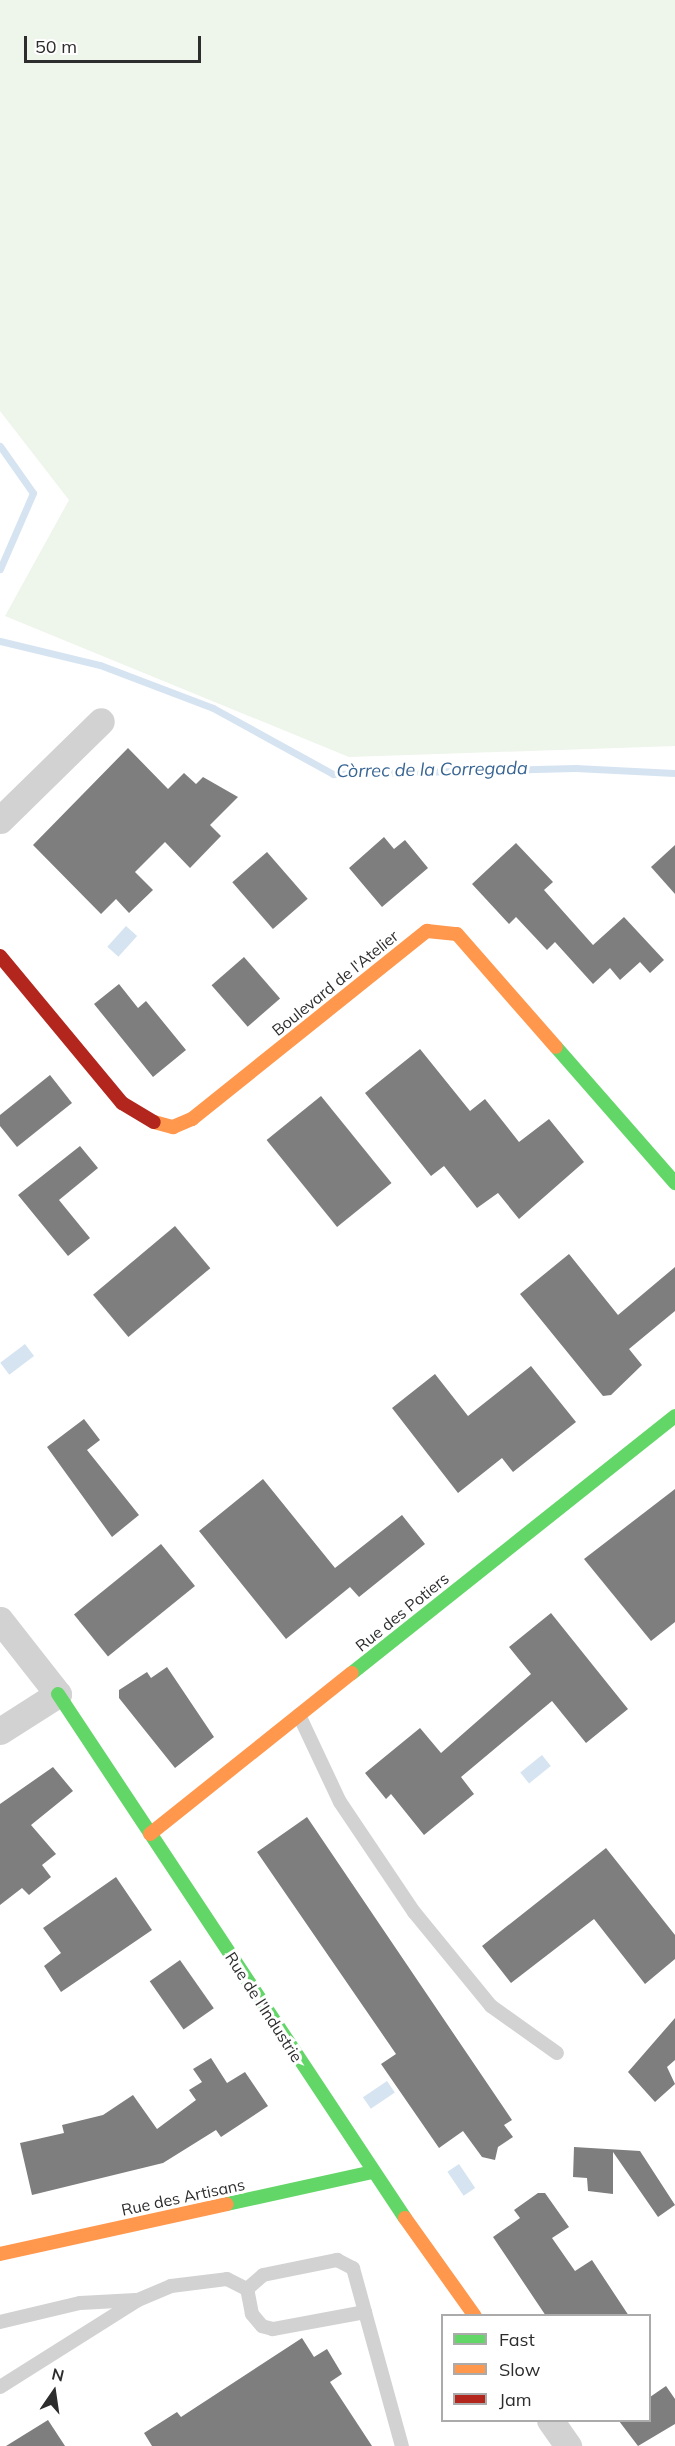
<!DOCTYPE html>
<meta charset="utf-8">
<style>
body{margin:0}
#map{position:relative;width:675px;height:2446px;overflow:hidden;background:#fff;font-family:Mulish,sans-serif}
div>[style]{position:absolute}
.green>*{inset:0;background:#eef5eb}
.water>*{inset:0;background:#d6e4f2;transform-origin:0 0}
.stream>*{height:7px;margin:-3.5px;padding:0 3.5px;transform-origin:3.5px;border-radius:3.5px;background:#d6e4f2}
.building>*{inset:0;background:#7e7e7e;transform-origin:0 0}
.lane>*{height:14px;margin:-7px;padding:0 7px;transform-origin:7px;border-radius:7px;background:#d2d2d2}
.street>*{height:27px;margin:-13.5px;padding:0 13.5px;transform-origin:13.5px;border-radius:13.5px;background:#d2d2d2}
.fast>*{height:14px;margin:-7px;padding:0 7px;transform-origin:7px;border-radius:7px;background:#63d668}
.slow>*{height:14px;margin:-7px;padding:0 7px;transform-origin:7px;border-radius:7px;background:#ff974d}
.jam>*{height:14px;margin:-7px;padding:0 7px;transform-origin:7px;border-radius:7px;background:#b3261e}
span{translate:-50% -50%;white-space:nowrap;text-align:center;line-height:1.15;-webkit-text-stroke:6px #fff;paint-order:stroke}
.street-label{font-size:16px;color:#2d2d2d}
.water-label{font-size:18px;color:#386593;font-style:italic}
.legend{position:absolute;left:441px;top:2314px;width:210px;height:108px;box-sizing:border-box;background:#fff;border:2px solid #ababab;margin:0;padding:8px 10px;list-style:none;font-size:18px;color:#2d2d2d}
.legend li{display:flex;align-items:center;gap:12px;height:30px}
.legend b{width:30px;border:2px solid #ababab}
.north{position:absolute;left:24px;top:2362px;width:60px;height:60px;-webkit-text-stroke:4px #fff;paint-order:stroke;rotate:13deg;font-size:16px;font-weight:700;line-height:24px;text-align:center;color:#2d2d2d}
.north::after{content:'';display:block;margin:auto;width:21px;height:27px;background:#2d2d2d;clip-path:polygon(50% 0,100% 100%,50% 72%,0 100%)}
.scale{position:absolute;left:24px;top:36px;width:177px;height:27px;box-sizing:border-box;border:3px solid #2d2d2d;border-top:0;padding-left:8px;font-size:18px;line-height:21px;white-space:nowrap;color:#2d2d2d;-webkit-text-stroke:4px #fff;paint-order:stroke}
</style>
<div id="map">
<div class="green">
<i style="clip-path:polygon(0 0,675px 0,675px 746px,349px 757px,5px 616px,69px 500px,0 411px)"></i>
</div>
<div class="water">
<i style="left:126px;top:926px;width:15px;height:28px;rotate:42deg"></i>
<i style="left:25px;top:1344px;width:15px;height:31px;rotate:53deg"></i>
<i style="left:542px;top:1755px;width:14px;height:28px;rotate:51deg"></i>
<i style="left:387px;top:2081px;width:14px;height:29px;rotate:56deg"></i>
<i style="left:459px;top:2164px;width:29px;height:14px;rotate:56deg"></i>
</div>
<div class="stream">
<i style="left:0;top:446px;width:57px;rotate:54.9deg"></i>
<i style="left:33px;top:493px;width:83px;rotate:113.5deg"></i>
<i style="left:0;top:641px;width:103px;rotate:13.5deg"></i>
<i style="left:100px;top:665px;width:121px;rotate:20.8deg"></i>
<i style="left:213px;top:708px;width:137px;rotate:28.8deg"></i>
<i style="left:333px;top:774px;width:242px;rotate:-1.4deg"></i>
<i style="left:575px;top:768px;width:100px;rotate:2.9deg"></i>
</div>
<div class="building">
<i style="clip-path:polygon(128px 748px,168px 789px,184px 773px,196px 784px,203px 777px,238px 797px,210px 825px,221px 836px,190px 868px,165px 842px,135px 872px,153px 890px,129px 913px,116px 899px,101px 914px,33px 845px)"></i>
<i style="clip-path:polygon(384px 837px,394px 849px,405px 840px,428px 868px,382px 907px,349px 868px)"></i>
<i style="clip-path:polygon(516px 843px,553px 882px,544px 890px,593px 945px,624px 917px,664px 960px,650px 973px,640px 962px,620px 980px,610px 968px,593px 984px,555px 942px,547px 950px,516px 917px,509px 924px,472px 884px)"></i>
<i style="clip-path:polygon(675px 845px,675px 894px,651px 867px)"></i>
<i style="left:267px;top:852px;width:62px;height:46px;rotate:49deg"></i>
<i style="left:244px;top:957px;width:55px;height:43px;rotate:49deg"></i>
<i style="clip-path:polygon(119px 984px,138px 1008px,146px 1001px,186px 1050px,153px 1077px,94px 1004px)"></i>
<i style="clip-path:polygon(420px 1049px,470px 1111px,485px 1099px,519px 1142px,549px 1119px,584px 1162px,519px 1219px,498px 1193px,477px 1208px,444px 1166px,431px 1176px,365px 1093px)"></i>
<i style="clip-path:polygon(50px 1075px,72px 1103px,17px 1147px,0 1126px,0 1115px)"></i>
<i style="left:321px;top:1096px;width:112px;height:70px;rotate:51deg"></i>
<i style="clip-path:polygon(80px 1146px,98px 1168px,59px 1200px,90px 1238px,68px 1256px,18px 1195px)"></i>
<i style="left:175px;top:1226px;width:55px;height:107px;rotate:50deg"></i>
<i style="clip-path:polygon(569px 1254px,618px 1315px,675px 1267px,675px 1311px,629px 1349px,642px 1365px,611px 1395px,603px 1396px,520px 1294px)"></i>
<i style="clip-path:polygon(531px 1366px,576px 1422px,513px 1472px,502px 1458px,458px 1493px,392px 1408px,435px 1374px,468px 1416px)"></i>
<i style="clip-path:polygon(84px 1419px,100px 1440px,87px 1450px,139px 1515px,112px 1537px,47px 1447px)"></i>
<i style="clip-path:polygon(263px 1479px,335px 1568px,402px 1515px,425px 1544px,359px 1597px,350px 1587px,286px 1639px,199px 1531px)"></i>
<i style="clip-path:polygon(675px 1489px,675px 1622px,651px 1641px,584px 1559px)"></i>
<i style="left:161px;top:1544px;width:54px;height:112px;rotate:51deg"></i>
<i style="clip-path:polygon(551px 1613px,628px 1709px,586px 1743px,552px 1701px,461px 1777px,474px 1794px,424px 1835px,391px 1794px,386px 1799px,365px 1773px,420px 1728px,441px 1753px,531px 1674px,509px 1647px)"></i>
<i style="clip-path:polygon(167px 1667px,214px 1737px,175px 1768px,119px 1698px,119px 1690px,147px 1672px,151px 1678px)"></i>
<i style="clip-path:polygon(53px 1767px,73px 1791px,31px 1825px,56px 1854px,42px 1865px,51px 1877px,29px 1895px,22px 1888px,0 1905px,0 1804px)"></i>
<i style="clip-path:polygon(307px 1817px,512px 2120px,504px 2125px,513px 2137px,498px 2147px,495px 2160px,482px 2157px,463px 2131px,439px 2148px,381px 2064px,396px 2054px,257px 1852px)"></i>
<i style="clip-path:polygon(606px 1848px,675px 1935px,675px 1959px,645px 1984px,594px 1919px,511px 1983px,482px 1946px)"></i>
<i style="clip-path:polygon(116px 1877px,152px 1930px,61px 1992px,44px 1966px,61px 1953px,43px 1928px)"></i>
<i style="left:180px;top:1960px;width:59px;height:37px;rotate:55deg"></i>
<i style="clip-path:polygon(675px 2018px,675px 2060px,667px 2067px,675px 2084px,655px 2102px,628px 2072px)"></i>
<i style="clip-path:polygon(211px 2058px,227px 2083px,245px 2072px,268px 2106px,221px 2137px,216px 2130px,163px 2163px,32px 2195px,20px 2143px,64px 2133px,62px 2125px,103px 2115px,133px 2095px,157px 2129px,196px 2100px,189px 2090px,202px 2082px,193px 2069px)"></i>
<i style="clip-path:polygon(574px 2147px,640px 2151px,675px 2205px,658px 2217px,613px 2152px,613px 2194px,588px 2191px,587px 2178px,573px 2177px)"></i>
<i style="clip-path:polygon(538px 2193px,545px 2193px,569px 2227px,552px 2238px,575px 2271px,592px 2260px,629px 2316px,546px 2316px,493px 2237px,520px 2218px,514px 2210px)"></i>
<i style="clip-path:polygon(302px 2338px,314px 2357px,327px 2349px,342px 2374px,330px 2382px,372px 2446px,152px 2446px,144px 2433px,177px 2412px,181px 2417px)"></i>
<i style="clip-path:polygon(666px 2386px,675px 2399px,675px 2424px,638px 2446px,619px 2421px,650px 2421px,650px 2397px)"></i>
<i style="clip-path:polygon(48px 2420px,65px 2446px,6px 2446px)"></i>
</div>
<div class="lane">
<i style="left:299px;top:1715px;width:96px;rotate:64.8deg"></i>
<i style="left:340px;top:1802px;width:133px;rotate:56.1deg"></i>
<i style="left:414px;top:1912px;width:122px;rotate:50.7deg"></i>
<i style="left:491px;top:2006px;width:81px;rotate:35.5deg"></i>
<i style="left:337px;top:2260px;width:18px;rotate:27deg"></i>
<i style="left:353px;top:2268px;width:46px;rotate:74.7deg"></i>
<i style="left:365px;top:2312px;width:94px;rotate:169.5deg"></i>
<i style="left:273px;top:2329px;width:11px;rotate:-165deg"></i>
<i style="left:262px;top:2326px;width:16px;rotate:-130deg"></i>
<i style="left:252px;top:2314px;width:25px;rotate:-101deg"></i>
<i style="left:247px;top:2289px;width:21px;rotate:-41deg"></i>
<i style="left:263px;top:2275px;width:76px;rotate:-11.5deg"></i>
<i style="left:365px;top:2312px;width:139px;rotate:74.6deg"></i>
<i style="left:0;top:2322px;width:82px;rotate:-13.4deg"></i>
<i style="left:80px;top:2303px;width:56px;rotate:-3.1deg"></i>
<i style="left:0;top:2387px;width:163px;rotate:-32.2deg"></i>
<i style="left:138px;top:2300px;width:36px;rotate:-23deg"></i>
<i style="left:171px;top:2286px;width:56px;rotate:-7.1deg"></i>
<i style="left:227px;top:2279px;width:22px;rotate:27deg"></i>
</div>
<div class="street">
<i style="left:0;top:820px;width:141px;rotate:-44.4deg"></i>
<i style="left:0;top:1620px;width:94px;rotate:51.9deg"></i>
<i style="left:58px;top:1694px;width:69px;rotate:147.5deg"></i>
<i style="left:550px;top:2420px;width:32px;rotate:55deg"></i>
</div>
<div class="fast">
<i style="left:556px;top:1047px;width:181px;rotate:48.8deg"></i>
<i style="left:352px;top:1673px;width:413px;rotate:-38.5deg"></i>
<i style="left:58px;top:1694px;width:628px;rotate:56.49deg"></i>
<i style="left:227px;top:2204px;width:149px;rotate:-12.4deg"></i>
</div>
<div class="slow">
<i style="left:154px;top:1122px;width:20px;rotate:15deg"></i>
<i style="left:173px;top:1127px;width:21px;rotate:-23deg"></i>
<i style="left:192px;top:1119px;width:301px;rotate:-38.7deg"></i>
<i style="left:427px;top:931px;width:30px;rotate:6deg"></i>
<i style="left:457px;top:934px;width:150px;rotate:48.8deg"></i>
<i style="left:150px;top:1834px;width:258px;rotate:-38.6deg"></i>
<i style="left:405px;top:2218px;width:120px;rotate:54.5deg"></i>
<i style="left:0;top:2254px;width:232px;rotate:-12.4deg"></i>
</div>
<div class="jam">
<i style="left:0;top:956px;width:191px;rotate:50.3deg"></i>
<i style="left:122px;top:1103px;width:37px;rotate:31deg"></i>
</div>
<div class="street-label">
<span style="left:335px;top:983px;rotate:-39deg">Boulevard de l'Atelier</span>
<span style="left:402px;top:1612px;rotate:-39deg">Rue des Potiers</span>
<span style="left:264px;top:2007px;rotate:57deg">Rue de l'Industrie</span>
<span style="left:183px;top:2197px;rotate:-12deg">Rue des Artisans</span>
</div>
<div class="water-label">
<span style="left:432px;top:770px;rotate:-1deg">Còrrec de la Corregada</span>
</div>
<ul class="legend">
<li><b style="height:8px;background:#63d668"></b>Fast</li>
<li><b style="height:8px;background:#ff974d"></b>Slow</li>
<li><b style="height:8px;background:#b3261e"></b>Jam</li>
</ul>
<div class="north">N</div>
<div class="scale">50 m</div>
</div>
